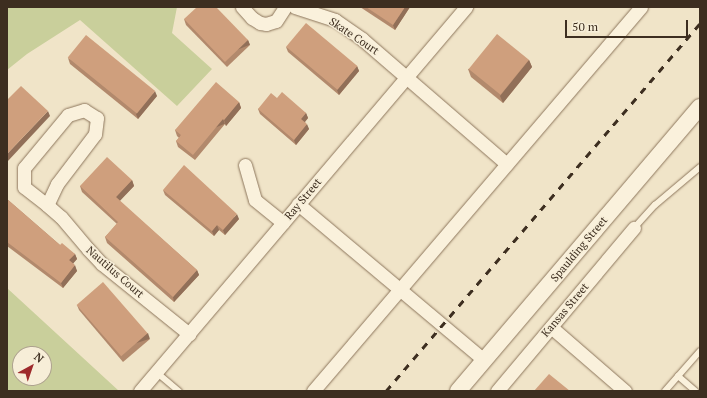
<!DOCTYPE html>
<style>
body{margin:0}
#map{position:relative;width:707px;height:398px;overflow:hidden;background:#f0e4c8;font-family:"PT Serif",serif}
div>[style]{position:absolute}
.green>*{inset:0;background:#c9cf9b}
.roads{filter:drop-shadow(0 0 1px #8d765c) drop-shadow(0 0 1px #8d765c)}
.service>*{height:6px;margin:-3px;padding:0 3px;transform-origin:3px;border-radius:3px;background:#faf1dc}
.minor>*{height:13px;margin:-6.5px;padding:0 6.5px;transform-origin:6.5px;border-radius:6.5px;background:#faf1dc}
.tertiary>*{height:16px;margin:-8px;padding:0 8px;transform-origin:8px;border-radius:8px;background:#faf1dc}
.rail>*{height:3px;margin-top:-1.5px;transform-origin:0;background:repeating-linear-gradient(90deg,#3d2e20 0 7px,transparent 0 14px)}
.wall>*{inset:0;background:#b2896c}
.shaded-wall>*{inset:0;background:#916f58;transform-origin:0 0}
.building>*{inset:0;background:#cf9f7d;transform-origin:0 0}
span{translate:-50% -50%;white-space:nowrap;text-align:center;line-height:1.15;-webkit-text-stroke:3px #f7eed8;paint-order:stroke}
.street-label{font-size:11px;color:#3d2e20}
.frame{position:absolute;inset:0;border:8px solid #3d2e20;pointer-events:none}
.north{position:absolute;left:12px;top:346px;width:40px;height:40px;box-sizing:border-box;background:#f7eed8;border:1px solid #ada18e;border-radius:50%;rotate:40deg;font-size:11px;font-weight:700;line-height:16px;text-align:center;color:#3d2e20}
.north::after{content:'';display:block;margin:auto;width:14px;height:18px;background:#9e2a2b;clip-path:polygon(50% 0,100% 100%,50% 72%,0 100%)}
.scale{position:absolute;left:565px;top:20px;width:123px;height:18px;box-sizing:border-box;border:2px solid #3d2e20;border-top:0;padding-left:5px;font-size:12px;line-height:14px;white-space:nowrap;color:#3d2e20;-webkit-text-stroke:3px #f7eed8;paint-order:stroke}
</style>
<div id="map">
<div class="green">
<i style="clip-path:polygon(7px 7px,177px 7px,172px 33px,212px 69px,177px 106px,80px 20px,27px 54px,7px 70px)"></i>
<i style="clip-path:polygon(evenodd,7px 288px,119px 391px,7px 391px,7px 288px,20px 354px,44px 354px,44px 378px,20px 378px,20px 354px)"></i>
</div>
<div class="roads">
<div class="service">
<i style="left:634px;top:228px;width:31px;rotate:-48deg"></i>
<i style="left:655px;top:205px;width:59px;rotate:-40.2deg"></i>
<i style="left:156px;top:372px;width:30px;rotate:40deg"></i>
<i style="left:678px;top:376px;width:23px;rotate:41deg"></i>
<i style="left:665px;top:391px;width:53px;rotate:-48.8deg"></i>
</div>
<div class="minor">
<i style="left:242px;top:7px;width:15px;rotate:48deg"></i>
<i style="left:252px;top:18px;width:9px;rotate:32deg"></i>
<i style="left:260px;top:23px;width:6px;rotate:9deg"></i>
<i style="left:266px;top:24px;width:10px;rotate:-17deg"></i>
<i style="left:276px;top:21px;width:17px;rotate:-57deg"></i>
<i style="left:295px;top:7px;width:42px;rotate:18deg"></i>
<i style="left:335px;top:20px;width:33px;rotate:35deg"></i>
<i style="left:362px;top:39px;width:191px;rotate:40.8deg"></i>
<i style="left:84px;top:110px;width:15px;rotate:32deg"></i>
<i style="left:97px;top:118px;width:16px;rotate:97deg"></i>
<i style="left:95px;top:134px;width:63px;rotate:127.2deg"></i>
<i style="left:57px;top:184px;width:23px;rotate:115deg"></i>
<i style="left:47px;top:205px;width:29px;rotate:-142deg"></i>
<i style="left:24px;top:187px;width:19px;rotate:-90deg"></i>
<i style="left:24px;top:168px;width:69px;rotate:-50.3deg"></i>
<i style="left:68px;top:115px;width:17px;rotate:-17deg"></i>
<i style="left:245px;top:165px;width:36px;rotate:74deg"></i>
<i style="left:255px;top:200px;width:36px;rotate:39deg"></i>
<i style="left:298px;top:204px;width:243px;rotate:40deg"></i>
<i style="left:47px;top:205px;width:18px;rotate:41deg"></i>
<i style="left:61px;top:217px;width:42px;rotate:49.8deg"></i>
<i style="left:88px;top:249px;width:21px;rotate:47deg"></i>
<i style="left:102px;top:264px;width:112px;rotate:38.8deg"></i>
<i style="left:551px;top:327px;width:98px;rotate:40.9deg"></i>
<i style="left:140px;top:391px;width:504px;rotate:-49.67deg"></i>
<i style="left:313px;top:391px;width:505px;rotate:-49.5deg"></i>
<i style="left:497px;top:391px;width:213px;rotate:-50deg"></i>
</div>
<div class="tertiary">
<i style="left:458px;top:391px;width:373px;rotate:-49.6deg"></i>
</div>
</div>
<div class="rail">
<i style="left:386px;top:391px;width:483px;rotate:-49.5deg"></i>
</div>
<div class="wall">
<i style="clip-path:polygon(360px 7px,410px 7px,395px 30px)"></i>
<i style="clip-path:polygon(184px 19px,248px 40px,250px 45px,227px 67px,186px 25px)"></i>
<i style="clip-path:polygon(286px 47px,357px 66px,359px 71px,339px 95px,288px 52px)"></i>
<i style="clip-path:polygon(68px 58px,157px 96px,138px 119px,70px 64px)"></i>
<i style="clip-path:polygon(529px 60px,532px 67px,503px 103px,471px 77px,468px 69px)"></i>
<i style="clip-path:polygon(277px 98px,306px 113px,308px 118px,305px 122px,309px 129px,296px 145px,260px 114px,258px 109px)"></i>
<i style="clip-path:polygon(239px 102px,241px 108px,226px 126px,225px 124px,195px 160px,178px 147px,176px 141px,179px 138px,177px 136px,175px 130px)"></i>
<i style="clip-path:polygon(132px 180px,134px 186px,119px 201px,197px 270px,199px 275px,174px 302px,107px 243px,105px 237px,117px 224px,82px 192px,80px 186px)"></i>
<i style="clip-path:polygon(163px 190px,239px 219px,225px 235px,219px 230px,214px 236px,165px 195px)"></i>
<i style="clip-path:polygon(7px 199px,60px 245px,75px 254px,77px 259px,73px 263px,77px 271px,63px 288px,7px 246px)"></i>
<i style="clip-path:polygon(77px 305px,150px 339px,123px 362px,79px 310px)"></i>
</div>
<div class="shaded-wall">
<i style="clip-path:polygon(405px 7px,410px 7px,395px 30px,393px 25px)"></i>
<i style="left:248px;top:40px;width:5px;height:32px;rotate:68deg"></i>
<i style="clip-path:polygon(529px 60px,532px 67px,503px 103px,500px 96px)"></i>
<i style="clip-path:polygon(357px 66px,359px 71px,339px 95px,337px 90px)"></i>
<i style="clip-path:polygon(155px 91px,157px 96px,138px 119px,136px 114px)"></i>
<i style="clip-path:polygon(239px 102px,241px 108px,226px 126px,224px 120px)"></i>
<i style="clip-path:polygon(48px 111px,50px 116px,7px 162px,7px 154px)"></i>
<i style="clip-path:polygon(306px 113px,308px 118px,303px 124px,301px 119px)"></i>
<i style="left:223px;top:119px;width:5px;height:47px;rotate:68deg"></i>
<i style="clip-path:polygon(307px 124px,309px 129px,296px 145px,294px 140px)"></i>
<i style="clip-path:polygon(132px 180px,134px 186px,118px 203px,116px 197px)"></i>
<i style="clip-path:polygon(237px 214px,239px 219px,225px 235px,223px 230px)"></i>
<i style="clip-path:polygon(217px 225px,219px 230px,214px 236px,212px 231px)"></i>
<i style="clip-path:polygon(75px 254px,77px 259px,71px 266px,69px 260px)"></i>
<i style="clip-path:polygon(75px 265px,77px 271px,63px 288px,61px 283px)"></i>
<i style="clip-path:polygon(197px 270px,199px 275px,174px 302px,173px 297px)"></i>
<i style="left:148px;top:333px;width:6px;height:35px;rotate:72deg"></i>
</div>
<div class="building">
<i style="clip-path:polygon(197px 7px,216px 7px,248px 40px,225px 62px,184px 19px)"></i>
<i style="clip-path:polygon(366px 7px,405px 7px,393px 25px)"></i>
<i style="left:306px;top:23px;width:67px;height:31px;rotate:40deg"></i>
<i style="left:497px;top:34px;width:41px;height:45px;rotate:39deg"></i>
<i style="left:86px;top:35px;width:89px;height:29px;rotate:39deg"></i>
<i style="clip-path:polygon(216px 82px,239px 102px,224px 120px,223px 119px,193px 155px,176px 141px,181px 135px,175px 130px)"></i>
<i style="clip-path:polygon(21px 86px,48px 111px,7px 154px,7px 100px)"></i>
<i style="clip-path:polygon(282px 92px,306px 113px,301px 119px,307px 124px,294px 140px,258px 109px,271px 93px,277px 98px)"></i>
<i style="clip-path:polygon(107px 157px,132px 180px,116px 197px,197px 270px,173px 297px,105px 237px,118px 222px,80px 186px)"></i>
<i style="clip-path:polygon(184px 165px,237px 214px,223px 230px,217px 225px,212px 231px,163px 190px)"></i>
<i style="clip-path:polygon(7px 199px,60px 245px,62px 243px,75px 254px,69px 260px,75px 265px,61px 283px,7px 242px)"></i>
<i style="left:103px;top:282px;width:68px;height:35px;rotate:49deg"></i>
<i style="clip-path:polygon(549px 374px,570px 391px,534px 391px)"></i>
</div>
<div class="street-label">
<span style="left:354px;top:36px;rotate:34deg">Skate Court</span>
<span style="left:303px;top:199px;rotate:-50deg">Ray Street</span>
<span style="left:579px;top:249px;rotate:-50deg">Spaulding Street</span>
<span style="left:115px;top:272px;rotate:41deg">Nautilus Court</span>
<span style="left:565px;top:310px;rotate:-50deg">Kansas Street</span>
</div>
<div class="frame"></div>
<div class="north">N</div>
<div class="scale">50 m</div>
</div>
